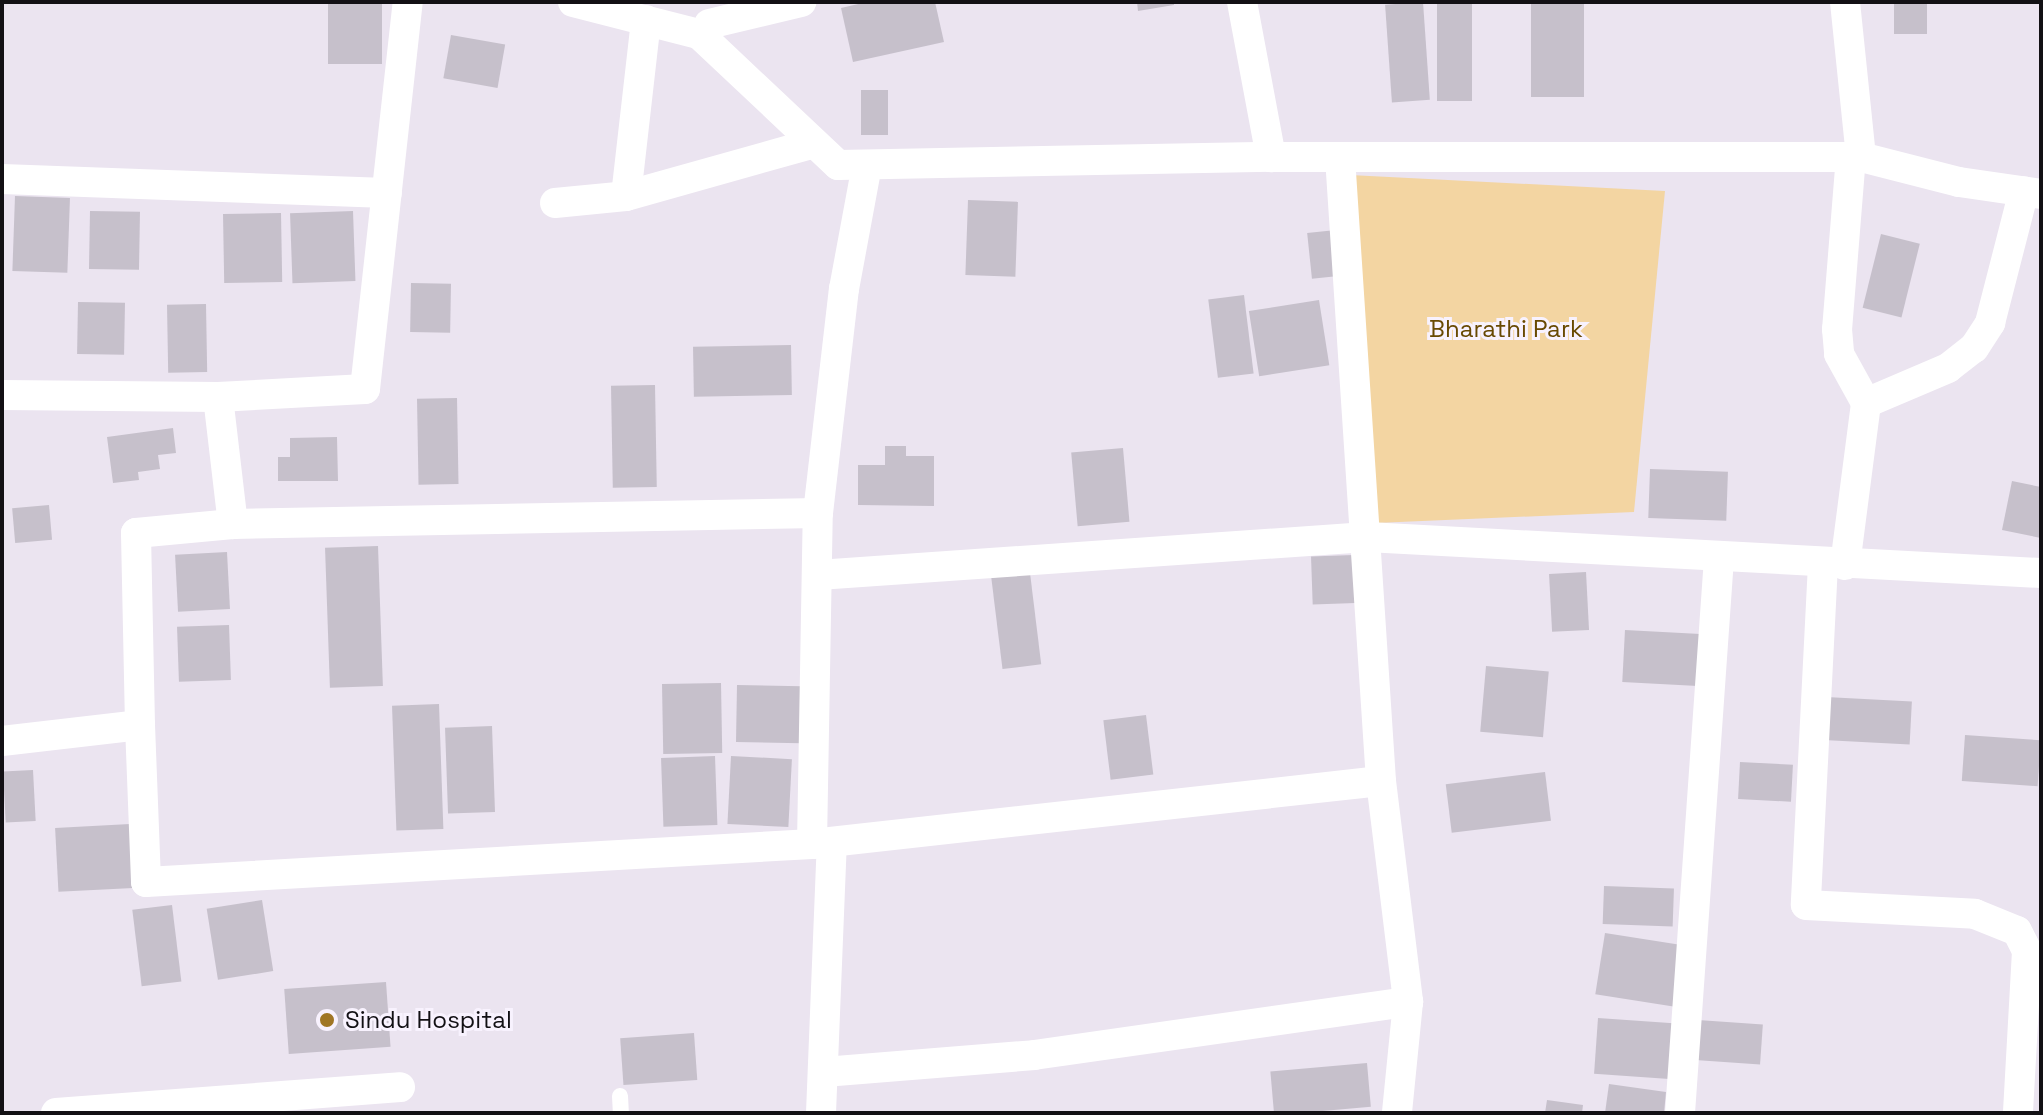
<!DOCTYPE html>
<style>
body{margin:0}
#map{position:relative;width:2043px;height:1115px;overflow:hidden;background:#ebe4f0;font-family:"Space Grotesk",sans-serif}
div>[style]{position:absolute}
.green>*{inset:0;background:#f3d5a2}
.building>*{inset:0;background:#c6c0cb;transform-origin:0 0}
.service>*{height:16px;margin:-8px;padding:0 8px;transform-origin:8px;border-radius:8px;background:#fff}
.minor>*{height:30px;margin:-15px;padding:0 15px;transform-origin:15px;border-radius:15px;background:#fff}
.dots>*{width:22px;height:22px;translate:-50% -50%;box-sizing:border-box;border:4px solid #f8f2fe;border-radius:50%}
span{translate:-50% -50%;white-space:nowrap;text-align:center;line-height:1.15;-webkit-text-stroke:6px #f8f2fe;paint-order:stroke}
.park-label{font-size:24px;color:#684902}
.poi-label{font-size:24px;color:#121014}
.left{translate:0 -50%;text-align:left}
.frame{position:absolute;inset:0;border:4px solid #121014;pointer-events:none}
</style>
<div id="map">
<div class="green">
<i style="clip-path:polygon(1350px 175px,1665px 191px,1634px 512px,1376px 523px)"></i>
</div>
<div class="building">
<i style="left:328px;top:2px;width:54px;height:62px"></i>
<i style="clip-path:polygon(867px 2px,935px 2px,944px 42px,853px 62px,841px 8px)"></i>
<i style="clip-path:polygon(1137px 2px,1174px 2px,1174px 5px,1138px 11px)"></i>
<i style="left:1423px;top:2px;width:98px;height:38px;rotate:86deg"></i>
<i style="left:1437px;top:2px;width:35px;height:99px"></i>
<i style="left:1531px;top:2px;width:53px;height:95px"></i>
<i style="left:1894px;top:2px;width:33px;height:32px"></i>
<i style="left:451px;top:35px;width:55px;height:44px;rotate:10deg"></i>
<i style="left:861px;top:90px;width:27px;height:45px"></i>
<i style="left:15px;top:196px;width:55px;height:75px;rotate:2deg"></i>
<i style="left:968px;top:200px;width:50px;height:75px;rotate:2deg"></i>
<i style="left:90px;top:211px;width:50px;height:58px;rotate:1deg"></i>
<i style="left:353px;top:211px;width:70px;height:63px;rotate:88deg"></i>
<i style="left:281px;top:213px;width:69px;height:58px;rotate:89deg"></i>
<i style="left:1336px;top:230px;width:46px;height:29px;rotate:84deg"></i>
<i style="left:1881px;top:234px;width:40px;height:76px;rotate:14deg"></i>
<i style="left:411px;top:283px;width:40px;height:49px;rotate:1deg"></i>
<i style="left:1244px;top:295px;width:79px;height:36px;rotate:83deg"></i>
<i style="left:1319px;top:300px;width:66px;height:71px;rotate:81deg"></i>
<i style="left:78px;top:302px;width:47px;height:52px;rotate:1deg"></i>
<i style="left:206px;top:304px;width:68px;height:39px;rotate:89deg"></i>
<i style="left:791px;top:345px;width:50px;height:98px;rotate:89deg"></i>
<i style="left:655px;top:385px;width:102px;height:44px;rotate:89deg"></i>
<i style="left:457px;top:398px;width:86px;height:40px;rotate:89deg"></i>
<i style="clip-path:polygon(173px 428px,176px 453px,158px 455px,160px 469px,138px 472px,139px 480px,113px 483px,107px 437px)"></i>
<i style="clip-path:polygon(337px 437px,338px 481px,278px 481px,278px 457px,290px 457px,290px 438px)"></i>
<i style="clip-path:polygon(885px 446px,906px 446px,906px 456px,934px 456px,934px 506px,858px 505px,858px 465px,885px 465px)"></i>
<i style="left:1123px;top:448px;width:74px;height:52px;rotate:85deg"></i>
<i style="left:1650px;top:469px;width:78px;height:49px;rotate:2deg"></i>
<i style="clip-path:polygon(2012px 481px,2041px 487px,2041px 538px,2002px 530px)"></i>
<i style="left:49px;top:505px;width:35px;height:37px;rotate:85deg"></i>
<i style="left:378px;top:546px;width:140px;height:53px;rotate:88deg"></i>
<i style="left:227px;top:552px;width:57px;height:52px;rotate:87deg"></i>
<i style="left:1354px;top:555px;width:48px;height:43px;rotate:88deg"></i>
<i style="left:1586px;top:572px;width:58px;height:37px;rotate:87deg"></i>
<i style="left:1030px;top:573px;width:92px;height:39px;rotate:83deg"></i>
<i style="left:229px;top:625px;width:55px;height:52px;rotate:88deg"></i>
<i style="left:1625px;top:630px;width:85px;height:52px;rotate:3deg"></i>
<i style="left:1486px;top:666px;width:63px;height:66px;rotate:5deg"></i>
<i style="left:721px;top:683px;width:70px;height:59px;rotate:89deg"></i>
<i style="left:737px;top:685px;width:65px;height:57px;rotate:1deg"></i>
<i style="left:1826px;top:697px;width:86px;height:43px;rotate:3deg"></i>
<i style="left:439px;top:704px;width:125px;height:47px;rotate:88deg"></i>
<i style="left:1146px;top:715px;width:60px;height:43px;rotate:83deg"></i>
<i style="left:492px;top:726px;width:86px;height:47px;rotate:88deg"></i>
<i style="left:1965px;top:735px;width:76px;height:46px;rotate:4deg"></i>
<i style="left:715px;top:756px;width:69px;height:54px;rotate:88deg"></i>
<i style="left:731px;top:756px;width:61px;height:68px;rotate:3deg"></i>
<i style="left:1740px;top:762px;width:53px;height:37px;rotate:3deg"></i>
<i style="left:33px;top:770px;width:51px;height:30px;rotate:87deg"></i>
<i style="left:1545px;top:772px;width:49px;height:100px;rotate:83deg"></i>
<i style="left:130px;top:824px;width:64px;height:75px;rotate:87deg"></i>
<i style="left:1604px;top:886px;width:70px;height:38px;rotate:2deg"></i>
<i style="left:262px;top:900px;width:72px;height:56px;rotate:81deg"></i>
<i style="left:172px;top:905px;width:77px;height:40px;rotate:83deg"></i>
<i style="left:1605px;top:933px;width:79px;height:62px;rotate:9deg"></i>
<i style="left:386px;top:982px;width:65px;height:102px;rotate:86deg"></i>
<i style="left:1598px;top:1018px;width:79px;height:56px;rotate:4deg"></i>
<i style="left:1698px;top:1020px;width:65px;height:40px;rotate:4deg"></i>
<i style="left:694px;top:1033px;width:47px;height:74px;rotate:86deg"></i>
<i style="left:1367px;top:1063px;width:44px;height:97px;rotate:85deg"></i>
<i style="clip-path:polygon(1609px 1084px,1666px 1092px,1664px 1113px,1605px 1113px)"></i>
<i style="clip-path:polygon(1547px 1100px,1583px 1105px,1582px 1113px,1545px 1113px)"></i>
</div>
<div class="service">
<i style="left:620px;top:1096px;width:17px;rotate:87deg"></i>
</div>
<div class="minor">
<i style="left:573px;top:2px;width:130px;rotate:14.3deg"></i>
<i style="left:699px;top:34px;width:191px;rotate:43.3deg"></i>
<i style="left:838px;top:165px;width:433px;rotate:-1.1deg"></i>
<i style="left:1271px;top:157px;width:590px"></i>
<i style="left:1861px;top:157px;width:101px;rotate:14.3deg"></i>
<i style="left:1959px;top:182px;width:83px;rotate:8.3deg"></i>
<i style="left:1242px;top:2px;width:158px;rotate:79.4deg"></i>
<i style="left:1845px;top:2px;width:156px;rotate:84.1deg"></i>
<i style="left:709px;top:24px;width:95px;rotate:-13.4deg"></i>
<i style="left:1851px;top:156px;width:174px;rotate:94.6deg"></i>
<i style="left:1837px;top:329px;width:25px;rotate:85deg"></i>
<i style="left:1839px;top:354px;width:56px;rotate:61.1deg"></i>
<i style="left:1340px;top:157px;width:625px;rotate:86.24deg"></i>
<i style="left:1381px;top:781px;width:223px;rotate:83deg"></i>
<i style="left:1408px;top:1002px;width:112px;rotate:95.7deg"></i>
<i style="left:2px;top:179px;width:385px;rotate:2.1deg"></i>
<i style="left:626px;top:196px;width:177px;rotate:-83.5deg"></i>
<i style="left:555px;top:203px;width:71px;rotate:-5.6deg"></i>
<i style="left:626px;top:196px;width:195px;rotate:-15.7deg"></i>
<i style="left:2px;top:395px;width:216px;rotate:0.5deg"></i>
<i style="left:218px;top:397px;width:147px;rotate:-3.1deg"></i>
<i style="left:365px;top:389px;width:389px;rotate:-83.7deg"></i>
<i style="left:218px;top:397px;width:128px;rotate:83.3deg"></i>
<i style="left:1866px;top:403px;width:89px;rotate:-23.1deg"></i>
<i style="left:1948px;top:368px;width:33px;rotate:-38deg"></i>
<i style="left:1974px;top:348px;width:30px;rotate:-57deg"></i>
<i style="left:1990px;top:323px;width:136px;rotate:-75.6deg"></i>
<i style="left:1823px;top:564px;width:341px;rotate:92.9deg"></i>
<i style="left:1806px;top:905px;width:169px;rotate:3deg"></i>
<i style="left:1975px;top:914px;width:45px;rotate:22deg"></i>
<i style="left:2017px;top:931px;width:22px;rotate:63deg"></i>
<i style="left:2027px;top:951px;width:162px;rotate:93.2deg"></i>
<i style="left:1845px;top:565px;width:163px;rotate:-82.6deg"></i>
<i style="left:818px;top:575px;width:550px;rotate:-3.96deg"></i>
<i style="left:1367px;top:537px;width:675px;rotate:3.06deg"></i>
<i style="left:140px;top:725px;width:157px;rotate:87.8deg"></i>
<i style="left:146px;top:882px;width:667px;rotate:-3.27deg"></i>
<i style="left:812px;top:844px;width:572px;rotate:-6.32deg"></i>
<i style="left:2px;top:741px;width:139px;rotate:-6.6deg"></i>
<i style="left:140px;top:725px;width:192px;rotate:-91.2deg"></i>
<i style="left:136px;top:533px;width:97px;rotate:-5.3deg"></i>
<i style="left:233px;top:524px;width:585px;rotate:-1.08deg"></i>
<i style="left:812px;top:844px;width:331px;rotate:-89deg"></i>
<i style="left:818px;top:513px;width:226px;rotate:-83.4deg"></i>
<i style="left:844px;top:289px;width:126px;rotate:-79.5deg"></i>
<i style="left:824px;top:1072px;width:211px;rotate:-4.6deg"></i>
<i style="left:1034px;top:1055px;width:378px;rotate:-8.1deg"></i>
<i style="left:56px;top:1113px;width:345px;rotate:-4.3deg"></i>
<i style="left:821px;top:1113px;width:271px;rotate:-87.7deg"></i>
<i style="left:1680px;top:1113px;width:556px;rotate:-85.98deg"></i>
</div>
<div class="dots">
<i style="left:327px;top:1020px;background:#a07625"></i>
</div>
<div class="park-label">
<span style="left:1506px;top:329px">Bharathi Park</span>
</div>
<div class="poi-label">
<span class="left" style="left:345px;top:1020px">Sindu Hospital</span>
</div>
<div class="frame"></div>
</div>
